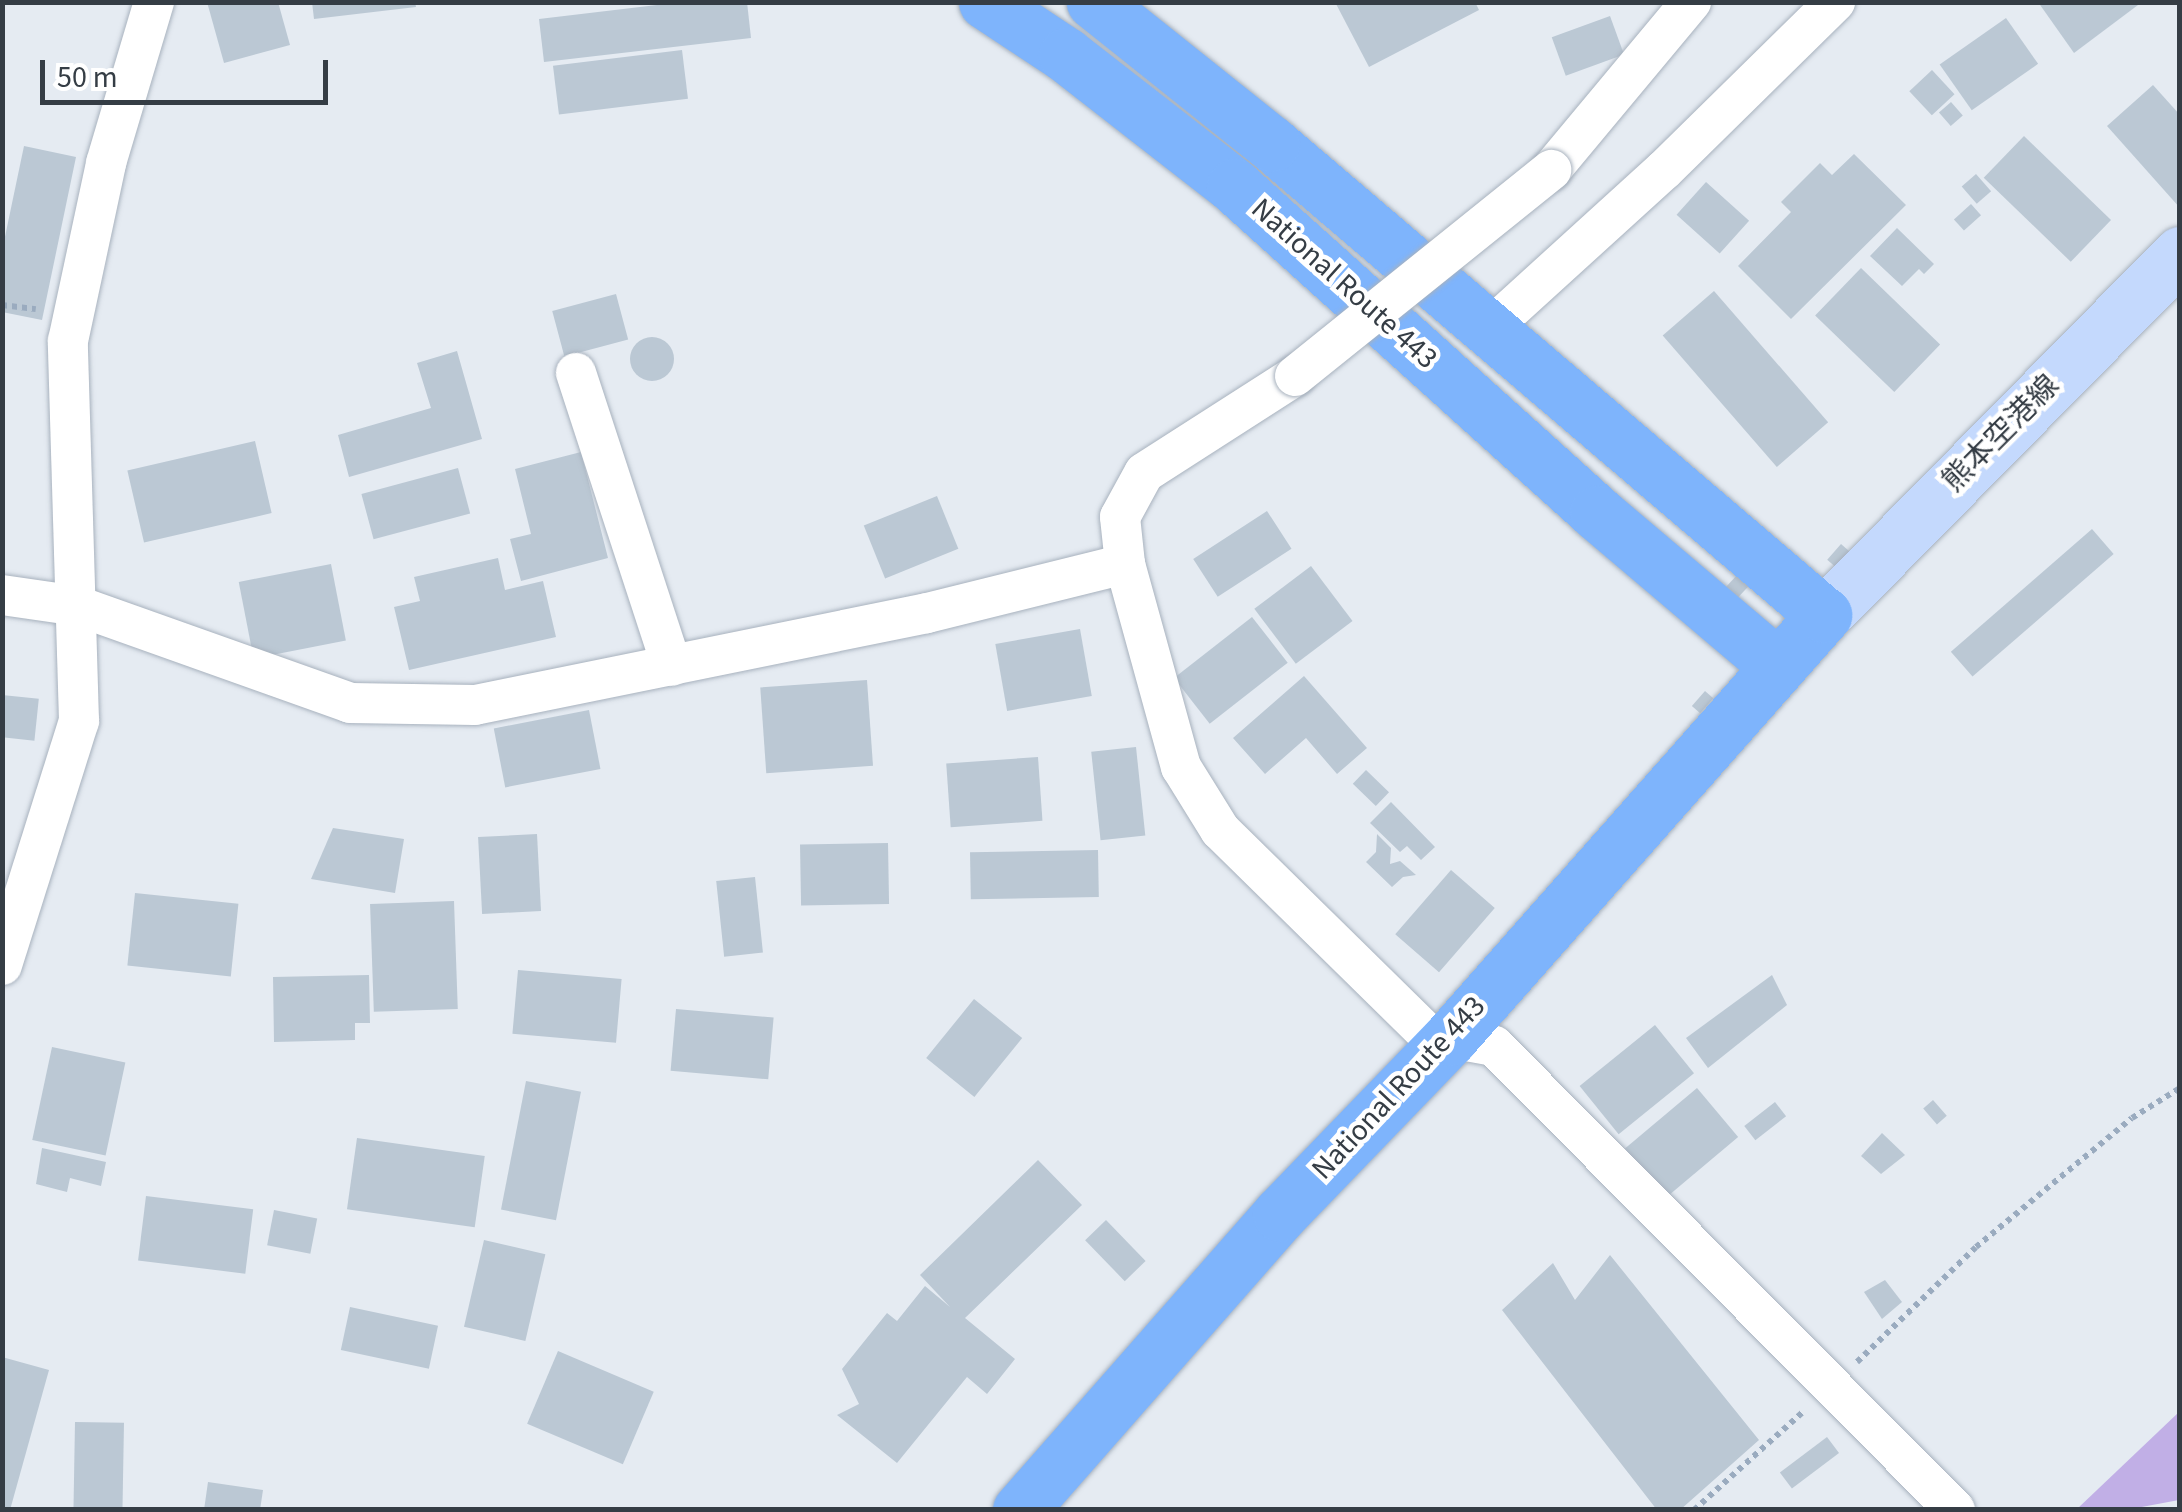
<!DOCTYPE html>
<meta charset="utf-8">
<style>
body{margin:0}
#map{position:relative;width:2182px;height:1512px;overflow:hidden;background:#e5ebf2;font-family:"Source Sans 3","Noto Sans JP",sans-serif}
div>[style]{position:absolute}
.green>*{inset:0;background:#c1afe6}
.building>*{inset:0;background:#bbc8d4;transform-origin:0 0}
.round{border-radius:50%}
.path>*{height:6px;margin-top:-3px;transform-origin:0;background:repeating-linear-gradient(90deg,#9aabbf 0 5px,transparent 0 10px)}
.roads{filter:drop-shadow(0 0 2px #a8b2be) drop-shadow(0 0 2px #a8b2be)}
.minor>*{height:40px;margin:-20px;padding:0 20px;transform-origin:20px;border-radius:20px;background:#fff}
.secondary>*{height:55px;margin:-27.5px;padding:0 27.5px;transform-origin:27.5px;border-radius:27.5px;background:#c4d9fd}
.trunk>*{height:55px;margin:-27.5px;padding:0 27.5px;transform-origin:27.5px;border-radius:27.5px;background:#7eb4fc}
.bridges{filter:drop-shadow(0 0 2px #a8b2be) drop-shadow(0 0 2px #a8b2be)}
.minor-bridge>*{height:40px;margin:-20px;padding:0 20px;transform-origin:20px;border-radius:20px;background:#fff}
span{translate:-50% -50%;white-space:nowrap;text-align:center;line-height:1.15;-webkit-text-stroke:9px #fff;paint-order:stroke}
.street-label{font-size:30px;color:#353d45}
.frame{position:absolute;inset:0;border:5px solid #353d45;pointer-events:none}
.scale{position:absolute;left:40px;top:60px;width:288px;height:45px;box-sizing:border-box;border:5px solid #353d45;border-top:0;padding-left:12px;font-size:30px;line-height:35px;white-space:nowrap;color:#353d45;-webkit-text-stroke:8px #fff;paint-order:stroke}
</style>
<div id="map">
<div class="green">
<i style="clip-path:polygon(2179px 1412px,2179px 1500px,2131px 1509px,2077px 1509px)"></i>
</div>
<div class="building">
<i style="clip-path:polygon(207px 2px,278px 2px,290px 45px,224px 63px)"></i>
<i style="clip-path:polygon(312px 2px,415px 2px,416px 7px,314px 19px)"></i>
<i style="clip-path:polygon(682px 2px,747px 2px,751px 38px,544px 62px,539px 19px)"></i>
<i style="clip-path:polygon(1335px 2px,1475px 2px,1479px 10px,1369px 67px)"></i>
<i style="clip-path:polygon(2038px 2px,2142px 2px,2074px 53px)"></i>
<i style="left:1610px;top:16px;width:41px;height:62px;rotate:70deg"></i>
<i style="left:2006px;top:18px;width:56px;height:81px;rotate:55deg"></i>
<i style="left:682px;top:50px;width:49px;height:130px;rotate:83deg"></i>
<i style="left:1932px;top:70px;width:33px;height:31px;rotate:47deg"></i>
<i style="clip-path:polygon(2153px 85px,2180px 115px,2180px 208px,2107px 126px)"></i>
<i style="left:1951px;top:102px;width:18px;height:16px;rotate:49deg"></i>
<i style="left:2024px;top:136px;width:121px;height:58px;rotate:44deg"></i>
<i style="clip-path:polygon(24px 146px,76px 157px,42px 320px,2px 312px,2px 251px)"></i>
<i style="clip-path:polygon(1854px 154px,1906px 205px,1791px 319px,1738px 266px,1791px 212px,1781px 202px,1820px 163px,1832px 175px)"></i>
<i style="left:1976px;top:174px;width:23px;height:19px;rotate:49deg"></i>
<i style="left:1706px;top:182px;width:58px;height:44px;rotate:42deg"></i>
<i style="left:1971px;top:204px;width:15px;height:23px;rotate:48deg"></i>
<i style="clip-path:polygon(1897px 228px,1934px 264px,1924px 274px,1919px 269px,1902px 286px,1870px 256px)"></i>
<i style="left:1861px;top:268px;width:110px;height:66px;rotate:44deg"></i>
<i style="left:1714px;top:291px;width:174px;height:68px;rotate:49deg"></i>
<i style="left:616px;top:294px;width:47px;height:66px;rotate:75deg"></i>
<i class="round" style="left:630px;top:337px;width:44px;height:44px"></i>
<i style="clip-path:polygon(457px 351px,482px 439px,349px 477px,338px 435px,431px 408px,417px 363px)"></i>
<i style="left:255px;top:441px;width:74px;height:131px;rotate:77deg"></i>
<i style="clip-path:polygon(581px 452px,608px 558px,521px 581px,510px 539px,531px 534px,515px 469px)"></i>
<i style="left:458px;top:468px;width:47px;height:100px;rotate:75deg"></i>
<i style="left:937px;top:496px;width:57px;height:79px;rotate:68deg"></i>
<i style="left:1267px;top:511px;width:45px;height:88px;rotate:57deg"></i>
<i style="left:2092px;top:529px;width:33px;height:187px;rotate:49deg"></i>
<i style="left:1841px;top:544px;width:57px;height:21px;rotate:41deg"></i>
<i style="clip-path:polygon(498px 558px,505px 590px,543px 581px,556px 637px,409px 670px,394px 607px,420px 601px,414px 577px)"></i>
<i style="left:1752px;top:559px;width:16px;height:71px;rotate:43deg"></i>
<i style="left:331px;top:564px;width:78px;height:94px;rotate:79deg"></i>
<i style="left:1311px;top:566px;width:69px;height:71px;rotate:53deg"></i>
<i style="left:1252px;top:617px;width:58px;height:99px;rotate:52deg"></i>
<i style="left:1080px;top:629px;width:68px;height:86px;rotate:80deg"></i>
<i style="clip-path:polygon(1304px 676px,1367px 748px,1337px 774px,1306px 738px,1265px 774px,1233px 738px)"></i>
<i style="left:867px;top:680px;width:86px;height:107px;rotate:86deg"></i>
<i style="left:1705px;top:691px;width:11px;height:20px;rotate:41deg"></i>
<i style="left:2px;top:695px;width:37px;height:42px;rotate:6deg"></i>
<i style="left:589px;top:710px;width:60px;height:97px;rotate:79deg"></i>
<i style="left:1136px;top:747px;width:89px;height:45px;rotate:84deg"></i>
<i style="left:1038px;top:757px;width:64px;height:92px;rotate:86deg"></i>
<i style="left:1366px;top:770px;width:32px;height:19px;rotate:44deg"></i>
<i style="clip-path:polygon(1391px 802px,1435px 847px,1421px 860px,1407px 846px,1400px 852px,1370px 823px)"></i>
<i style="clip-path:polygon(333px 828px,404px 839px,395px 893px,311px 879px)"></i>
<i style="left:537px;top:834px;width:77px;height:59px;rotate:87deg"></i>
<i style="clip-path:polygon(1377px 834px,1391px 848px,1390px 864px,1400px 861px,1416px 875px,1403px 877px,1392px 887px,1366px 862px,1376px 852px)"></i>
<i style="left:888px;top:843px;width:61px;height:88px;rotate:89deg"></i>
<i style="left:1098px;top:850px;width:47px;height:128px;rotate:89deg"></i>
<i style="left:1451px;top:870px;width:58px;height:85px;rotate:41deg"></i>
<i style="left:755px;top:877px;width:76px;height:39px;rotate:84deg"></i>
<i style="left:135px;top:893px;width:104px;height:73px;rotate:6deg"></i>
<i style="left:454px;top:901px;width:108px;height:84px;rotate:88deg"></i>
<i style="left:518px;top:970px;width:104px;height:64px;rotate:5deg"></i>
<i style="clip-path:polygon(369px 975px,370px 1023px,355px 1023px,355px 1040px,274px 1042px,273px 977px)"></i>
<i style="clip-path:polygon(1772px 975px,1787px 1005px,1708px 1068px,1686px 1038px)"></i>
<i style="left:974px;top:999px;width:62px;height:76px;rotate:39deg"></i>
<i style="left:676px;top:1009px;width:98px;height:62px;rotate:5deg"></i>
<i style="left:1655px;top:1025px;width:62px;height:97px;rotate:51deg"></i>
<i style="left:52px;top:1047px;width:75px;height:95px;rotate:12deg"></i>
<i style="left:526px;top:1081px;width:56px;height:131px;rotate:11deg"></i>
<i style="left:1697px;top:1088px;width:64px;height:94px;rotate:50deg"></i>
<i style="left:1933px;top:1100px;width:21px;height:13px;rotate:49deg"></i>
<i style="left:1775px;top:1102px;width:18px;height:39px;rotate:52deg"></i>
<i style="clip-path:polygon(1882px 1133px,1905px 1155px,1881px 1174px,1861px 1156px)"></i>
<i style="left:357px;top:1138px;width:129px;height:72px;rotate:8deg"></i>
<i style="clip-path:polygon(42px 1148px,106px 1162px,101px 1186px,70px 1178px,67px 1192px,36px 1184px)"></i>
<i style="clip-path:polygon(1038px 1160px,1082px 1205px,965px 1318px,1015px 1359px,987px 1394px,967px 1377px,897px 1463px,837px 1415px,859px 1404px,842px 1369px,887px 1313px,897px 1321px,925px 1286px,950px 1307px,920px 1275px)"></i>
<i style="left:146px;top:1196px;width:108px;height:65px;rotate:7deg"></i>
<i style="left:274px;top:1210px;width:44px;height:36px;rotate:11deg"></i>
<i style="left:1106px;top:1220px;width:57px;height:29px;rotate:46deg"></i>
<i style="left:484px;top:1240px;width:63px;height:89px;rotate:13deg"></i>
<i style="clip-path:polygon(1610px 1255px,1759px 1440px,1680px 1510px,1657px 1510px,1502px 1310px,1553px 1263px,1575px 1300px)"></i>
<i style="clip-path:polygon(1885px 1280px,1902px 1302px,1882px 1319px,1864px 1292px)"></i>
<i style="left:350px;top:1307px;width:90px;height:44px;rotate:12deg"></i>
<i style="left:558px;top:1351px;width:104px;height:79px;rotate:23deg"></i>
<i style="clip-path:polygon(2px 1357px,49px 1370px,10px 1510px,2px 1510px)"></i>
<i style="left:75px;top:1422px;width:49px;height:88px;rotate:1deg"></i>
<i style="left:1827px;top:1437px;width:20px;height:59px;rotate:53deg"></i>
<i style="clip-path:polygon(208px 1482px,263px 1490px,260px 1510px,204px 1510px)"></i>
</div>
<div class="path">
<i style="left:2px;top:305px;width:34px;rotate:7deg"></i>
<i style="left:1857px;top:1362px;width:165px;rotate:-44deg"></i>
<i style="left:1976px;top:1247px;width:202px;rotate:-39.6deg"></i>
<i style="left:2132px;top:1118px;width:57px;rotate:-32deg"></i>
<i style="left:1694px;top:1510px;width:148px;rotate:-42deg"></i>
</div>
<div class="roads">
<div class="minor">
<i style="left:1551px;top:170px;width:219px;rotate:-50.2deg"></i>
<i style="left:1489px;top:329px;width:236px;rotate:-42.3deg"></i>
<i style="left:1664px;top:170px;width:240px;rotate:-44.5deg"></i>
<i style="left:576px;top:373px;width:308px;rotate:71.9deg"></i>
<i style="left:1295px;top:376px;width:179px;rotate:147.3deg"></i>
<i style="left:1144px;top:473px;width:50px;rotate:118.6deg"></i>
<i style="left:1120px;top:517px;width:47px;rotate:83.9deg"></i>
<i style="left:1125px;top:564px;width:211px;rotate:74.6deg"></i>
<i style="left:1181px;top:767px;width:74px;rotate:58.2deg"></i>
<i style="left:1220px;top:830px;width:310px;rotate:44.5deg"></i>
<i style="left:2px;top:595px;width:77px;rotate:8.2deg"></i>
<i style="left:78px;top:606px;width:289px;rotate:19.6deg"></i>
<i style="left:350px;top:703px;width:125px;rotate:0.9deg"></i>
<i style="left:475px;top:705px;width:461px;rotate:-11.5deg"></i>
<i style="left:927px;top:613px;width:204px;rotate:-13.9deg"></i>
<i style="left:2px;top:965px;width:256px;rotate:-72.5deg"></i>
<i style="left:79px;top:721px;width:380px;rotate:-91.7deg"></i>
<i style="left:68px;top:341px;width:182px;rotate:-77.9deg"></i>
<i style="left:106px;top:163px;width:168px;rotate:-73.4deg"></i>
<i style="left:1450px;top:1038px;width:45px;rotate:10.3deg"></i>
<i style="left:1494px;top:1046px;width:654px;rotate:45.19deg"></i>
</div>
<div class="secondary">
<i style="left:1824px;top:615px;width:507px;rotate:-45.4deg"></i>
</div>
<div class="trunk">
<i style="left:986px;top:2px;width:96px;rotate:33.5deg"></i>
<i style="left:1066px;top:55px;width:213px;rotate:37.9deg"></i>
<i style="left:1234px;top:186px;width:489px;rotate:42deg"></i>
<i style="left:1597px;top:513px;width:235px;rotate:40.3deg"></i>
<i style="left:1020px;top:1510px;width:394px;rotate:-48.7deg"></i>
<i style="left:1280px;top:1214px;width:245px;rotate:-46deg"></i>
<i style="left:1450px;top:1038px;width:565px;rotate:-48.52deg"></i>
<i style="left:1824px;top:615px;width:726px;rotate:-139.53deg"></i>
<i style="left:1272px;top:144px;width:228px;rotate:-141.4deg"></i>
</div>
</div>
<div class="bridges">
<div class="minor-bridge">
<i style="left:1295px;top:376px;width:329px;rotate:-38.8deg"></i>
</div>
</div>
<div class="street-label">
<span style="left:1344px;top:284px;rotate:42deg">National Route 443</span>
<span style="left:2001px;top:434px;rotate:-45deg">熊本空港線</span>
<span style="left:1399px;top:1088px;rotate:-47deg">National Route 443</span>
</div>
<div class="frame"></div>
<div class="scale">50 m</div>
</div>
